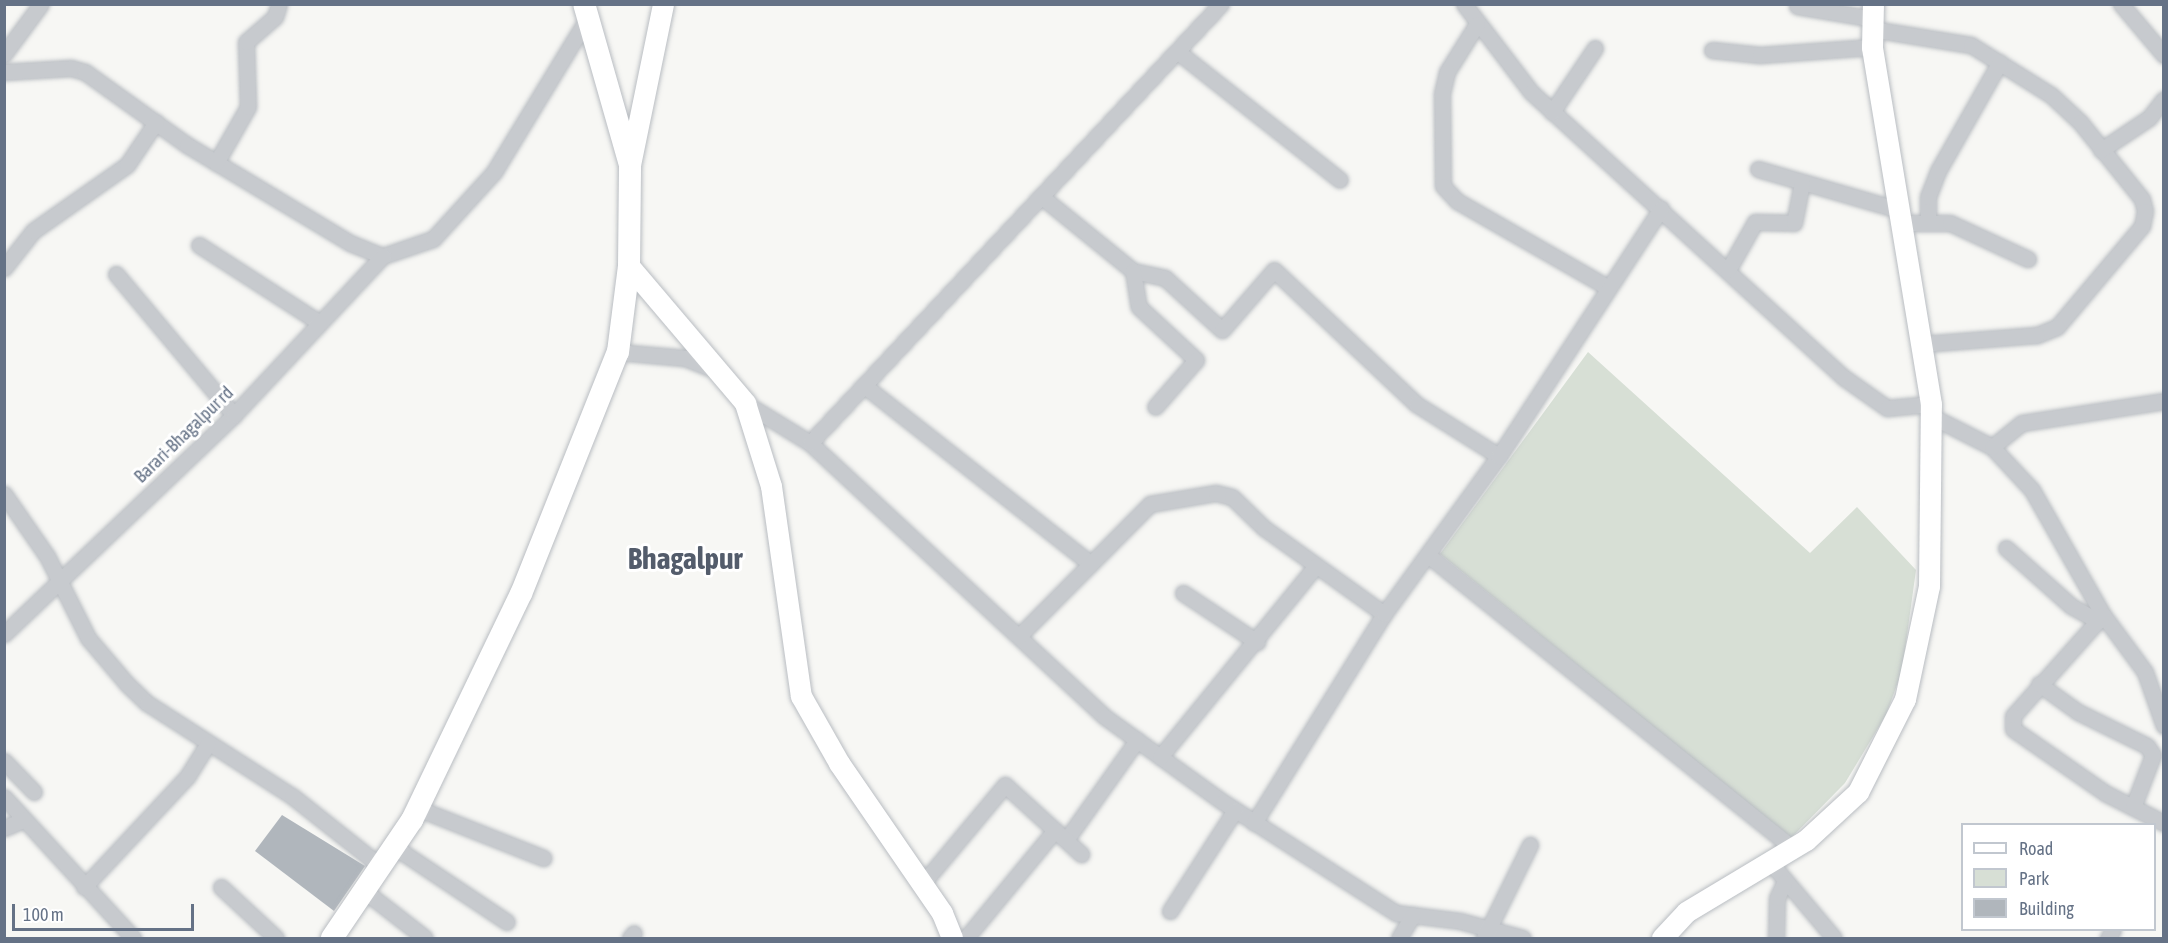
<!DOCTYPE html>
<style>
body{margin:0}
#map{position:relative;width:2168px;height:943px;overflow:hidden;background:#f7f7f4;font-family:"Asap Condensed",sans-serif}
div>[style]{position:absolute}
.green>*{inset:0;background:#d7dfd5}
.building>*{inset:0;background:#b0b6bc}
.roads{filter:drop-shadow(0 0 2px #b9bdc2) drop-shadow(0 0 2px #b9bdc2)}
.street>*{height:15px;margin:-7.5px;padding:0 7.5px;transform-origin:7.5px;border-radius:7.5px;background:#c7cace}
.secondary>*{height:21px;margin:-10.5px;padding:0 10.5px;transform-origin:10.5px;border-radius:10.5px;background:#fff}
.primary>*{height:22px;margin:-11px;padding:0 11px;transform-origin:11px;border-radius:11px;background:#fff}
span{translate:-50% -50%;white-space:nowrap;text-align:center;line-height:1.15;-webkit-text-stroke:6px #fff;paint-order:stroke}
.street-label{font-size:18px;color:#657286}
.town-label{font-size:30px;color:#535c6b;font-weight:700}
.frame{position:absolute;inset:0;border:6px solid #657286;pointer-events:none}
.legend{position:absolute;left:1961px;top:823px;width:195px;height:108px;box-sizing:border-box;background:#fff;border:2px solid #c1c7cf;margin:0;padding:8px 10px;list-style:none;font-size:18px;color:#657286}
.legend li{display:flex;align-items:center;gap:12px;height:30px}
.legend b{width:30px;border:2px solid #c1c7cf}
.scale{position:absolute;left:12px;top:904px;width:182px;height:27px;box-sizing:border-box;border:3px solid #657286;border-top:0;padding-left:8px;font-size:18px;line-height:21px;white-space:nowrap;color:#657286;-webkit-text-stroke:4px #fff;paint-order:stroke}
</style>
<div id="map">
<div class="green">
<i style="clip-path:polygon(1588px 352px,1810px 553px,1857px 507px,1916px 570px,1902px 671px,1886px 715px,1845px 783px,1791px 838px,1440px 554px)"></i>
</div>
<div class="building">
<i style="clip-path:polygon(282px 815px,365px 866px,334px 911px,255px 851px)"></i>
</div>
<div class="roads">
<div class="street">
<i style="left:1464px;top:4px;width:111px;rotate:52.7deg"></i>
<i style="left:1531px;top:92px;width:423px;rotate:42.4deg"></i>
<i style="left:1843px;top:377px;width:54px;rotate:35.2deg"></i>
<i style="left:1887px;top:408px;width:44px;rotate:-5.2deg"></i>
<i style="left:2121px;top:4px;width:67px;rotate:49.9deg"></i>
<i style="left:1797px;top:6px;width:77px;rotate:9.7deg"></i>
<i style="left:1477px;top:24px;width:57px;rotate:122deg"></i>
<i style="left:1447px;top:72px;width:23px;rotate:103deg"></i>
<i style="left:1442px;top:94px;width:92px;rotate:89.4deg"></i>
<i style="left:1443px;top:186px;width:21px;rotate:47deg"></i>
<i style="left:1457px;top:201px;width:173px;rotate:29.8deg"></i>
<i style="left:1872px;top:29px;width:100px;rotate:9.2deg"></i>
<i style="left:1971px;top:45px;width:94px;rotate:32deg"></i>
<i style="left:2051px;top:95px;width:40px;rotate:43deg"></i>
<i style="left:2080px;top:122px;width:99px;rotate:51.2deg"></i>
<i style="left:2142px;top:199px;width:12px;rotate:76deg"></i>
<i style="left:2145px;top:211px;width:15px;rotate:101deg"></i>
<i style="left:2142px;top:226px;width:132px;rotate:130.1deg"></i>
<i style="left:2057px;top:327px;width:22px;rotate:158deg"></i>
<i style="left:2037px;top:335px;width:115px;rotate:175.5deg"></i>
<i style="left:1712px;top:50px;width:48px;rotate:5.9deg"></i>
<i style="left:1760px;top:55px;width:112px;rotate:-4.1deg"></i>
<i style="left:1178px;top:52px;width:206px;rotate:38.3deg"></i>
<i style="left:4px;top:54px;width:62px;rotate:-53.5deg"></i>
<i style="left:4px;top:72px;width:67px;rotate:-3.4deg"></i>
<i style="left:71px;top:68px;width:15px;rotate:16deg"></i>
<i style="left:85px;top:72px;width:125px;rotate:35.6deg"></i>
<i style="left:187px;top:145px;width:190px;rotate:31deg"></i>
<i style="left:350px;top:243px;width:35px;rotate:22deg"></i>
<i style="left:383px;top:256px;width:53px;rotate:-18.8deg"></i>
<i style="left:433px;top:239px;width:91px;rotate:-47.7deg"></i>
<i style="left:494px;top:172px;width:179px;rotate:-58.7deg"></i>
<i style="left:1552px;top:112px;width:77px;rotate:-56.1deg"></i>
<i style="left:2101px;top:150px;width:58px;rotate:-33.7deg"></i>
<i style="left:2149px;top:118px;width:24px;rotate:-52deg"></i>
<i style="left:216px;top:163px;width:64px;rotate:-60.3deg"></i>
<i style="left:248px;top:107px;width:65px;rotate:-91.8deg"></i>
<i style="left:246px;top:42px;width:38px;rotate:-41deg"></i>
<i style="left:275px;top:17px;width:14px;rotate:-73deg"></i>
<i style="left:1758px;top:169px;width:147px;rotate:16.2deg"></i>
<i style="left:1042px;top:197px;width:117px;rotate:39.1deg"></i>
<i style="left:1133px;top:271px;width:33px;rotate:12deg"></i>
<i style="left:1165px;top:278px;width:77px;rotate:42.4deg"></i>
<i style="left:1222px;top:330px;width:79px;rotate:-49.1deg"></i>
<i style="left:1274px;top:270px;width:195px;rotate:43.3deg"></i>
<i style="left:1416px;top:404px;width:98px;rotate:32.1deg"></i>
<i style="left:1928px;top:220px;width:23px;rotate:-90deg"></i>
<i style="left:1928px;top:197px;width:28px;rotate:-69deg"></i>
<i style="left:1938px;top:171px;width:125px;rotate:-60.4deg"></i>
<i style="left:1901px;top:223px;width:49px"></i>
<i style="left:1950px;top:223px;width:86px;rotate:24.8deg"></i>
<i style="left:199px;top:245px;width:144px;rotate:32.8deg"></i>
<i style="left:4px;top:268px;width:47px;rotate:-51.9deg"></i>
<i style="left:33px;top:231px;width:115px;rotate:-35.1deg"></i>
<i style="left:127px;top:165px;width:52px;rotate:-56deg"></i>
<i style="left:1728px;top:270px;width:55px;rotate:-60.6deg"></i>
<i style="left:1755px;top:222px;width:39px;rotate:1deg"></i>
<i style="left:1794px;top:223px;width:41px;rotate:-78.7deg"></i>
<i style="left:1133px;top:271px;width:36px;rotate:81deg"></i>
<i style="left:1139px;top:307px;width:78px;rotate:42.9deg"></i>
<i style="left:1196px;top:360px;width:62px;rotate:131.1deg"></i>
<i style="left:116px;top:274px;width:184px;rotate:50.1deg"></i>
<i style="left:618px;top:352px;width:67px;rotate:5.1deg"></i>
<i style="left:685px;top:358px;width:31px;rotate:22deg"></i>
<i style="left:866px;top:387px;width:286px;rotate:38.2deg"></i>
<i style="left:745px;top:403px;width:76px;rotate:31.6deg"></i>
<i style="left:810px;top:443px;width:403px;rotate:42.9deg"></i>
<i style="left:1105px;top:717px;width:145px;rotate:35.8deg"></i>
<i style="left:1223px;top:802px;width:206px;rotate:32.7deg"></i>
<i style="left:1396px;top:913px;width:64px;rotate:7.1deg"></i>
<i style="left:1460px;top:921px;width:65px;rotate:15.1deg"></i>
<i style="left:1931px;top:416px;width:68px;rotate:26.9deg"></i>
<i style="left:1992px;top:447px;width:59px;rotate:47.1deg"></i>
<i style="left:2032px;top:490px;width:144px;rotate:60.4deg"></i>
<i style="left:2103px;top:615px;width:71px;rotate:53.6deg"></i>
<i style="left:2145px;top:672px;width:57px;rotate:70.6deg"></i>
<i style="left:810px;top:443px;width:601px;rotate:-46.89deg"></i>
<i style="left:1992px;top:447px;width:38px;rotate:-39deg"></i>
<i style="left:2022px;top:423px;width:144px;rotate:-8.8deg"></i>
<i style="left:4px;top:494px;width:75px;rotate:55.3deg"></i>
<i style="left:47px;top:556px;width:92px;rotate:63.4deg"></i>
<i style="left:88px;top:638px;width:60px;rotate:49.7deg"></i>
<i style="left:127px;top:684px;width:28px;rotate:44deg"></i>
<i style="left:147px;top:703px;width:172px;rotate:32.7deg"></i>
<i style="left:292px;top:796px;width:116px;rotate:38.4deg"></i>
<i style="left:2006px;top:548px;width:87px;rotate:41.7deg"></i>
<i style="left:2071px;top:606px;width:31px;rotate:29deg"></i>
<i style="left:1428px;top:555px;width:468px;rotate:38.8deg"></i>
<i style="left:1183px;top:593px;width:89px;rotate:33.5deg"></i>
<i style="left:2103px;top:615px;width:135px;rotate:131.7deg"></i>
<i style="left:2013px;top:716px;width:13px;rotate:90deg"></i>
<i style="left:2013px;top:729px;width:112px;rotate:34.8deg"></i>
<i style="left:2105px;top:793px;width:66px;rotate:27deg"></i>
<i style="left:4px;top:634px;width:318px;rotate:-43.6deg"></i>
<i style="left:234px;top:415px;width:218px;rotate:-46.9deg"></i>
<i style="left:1019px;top:636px;width:186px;rotate:-45.2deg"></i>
<i style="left:1150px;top:504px;width:67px;rotate:-9.5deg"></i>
<i style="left:1216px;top:493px;width:16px;rotate:14deg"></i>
<i style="left:1232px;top:497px;width:45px;rotate:44.1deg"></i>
<i style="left:1264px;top:528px;width:148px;rotate:35.6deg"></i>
<i style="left:2039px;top:684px;width:48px;rotate:35.7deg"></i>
<i style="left:2078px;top:712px;width:77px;rotate:26.2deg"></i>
<i style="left:2147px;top:746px;width:11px;rotate:56deg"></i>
<i style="left:2153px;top:755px;width:56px;rotate:111deg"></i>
<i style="left:1160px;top:757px;width:247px;rotate:-50.8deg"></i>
<i style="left:4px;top:761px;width:43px;rotate:45.9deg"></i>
<i style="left:4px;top:797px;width:191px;rotate:47.5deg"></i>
<i style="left:417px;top:808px;width:136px;rotate:21.6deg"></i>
<i style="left:1254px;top:823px;width:246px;rotate:-58.1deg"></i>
<i style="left:1384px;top:614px;width:195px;rotate:-54deg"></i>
<i style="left:1499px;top:456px;width:296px;rotate:-56.8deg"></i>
<i style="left:4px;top:828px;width:21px;rotate:-23deg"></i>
<i style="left:1066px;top:840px;width:123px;rotate:-54.6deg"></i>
<i style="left:396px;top:848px;width:133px;rotate:33.7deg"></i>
<i style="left:1770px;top:862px;width:99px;rotate:49.9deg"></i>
<i style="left:923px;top:883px;width:128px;rotate:-50.1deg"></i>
<i style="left:1005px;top:785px;width:103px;rotate:42.2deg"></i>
<i style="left:84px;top:887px;width:151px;rotate:-46.9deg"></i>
<i style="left:187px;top:777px;width:39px;rotate:-58deg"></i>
<i style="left:221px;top:887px;width:75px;rotate:42.8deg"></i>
<i style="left:367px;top:893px;width:73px;rotate:37.8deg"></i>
<i style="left:1170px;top:911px;width:120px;rotate:-57.2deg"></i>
<i style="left:630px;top:938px;width:6px;rotate:-51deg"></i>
<i style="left:966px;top:938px;width:140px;rotate:-50.5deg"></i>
<i style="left:1399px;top:938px;width:27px;rotate:-59deg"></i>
<i style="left:1484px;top:938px;width:104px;rotate:-63.7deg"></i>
<i style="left:1776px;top:938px;width:40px;rotate:-88.6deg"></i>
<i style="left:1777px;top:898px;width:17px;rotate:-65deg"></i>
<i style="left:2108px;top:938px;width:9px;rotate:-58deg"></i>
</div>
<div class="secondary">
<i style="left:630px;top:165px;width:164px;rotate:-78.4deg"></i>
<i style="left:629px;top:266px;width:180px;rotate:49.7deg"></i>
<i style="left:745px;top:403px;width:87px;rotate:72.6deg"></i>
<i style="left:771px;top:486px;width:212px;rotate:81.9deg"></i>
<i style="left:801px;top:696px;width:77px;rotate:60.4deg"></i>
<i style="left:839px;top:763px;width:182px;rotate:55.5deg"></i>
<i style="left:942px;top:913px;width:27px;rotate:68deg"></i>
<i style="left:1662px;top:938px;width:35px;rotate:-47deg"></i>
<i style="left:1686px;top:912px;width:140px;rotate:-31deg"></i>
<i style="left:1806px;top:840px;width:71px;rotate:-42.7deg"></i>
<i style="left:1858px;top:792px;width:104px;rotate:-63.2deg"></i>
<i style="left:1905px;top:699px;width:116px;rotate:-78deg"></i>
<i style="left:1929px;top:586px;width:182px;rotate:-89.4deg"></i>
<i style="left:1931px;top:404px;width:362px;rotate:-99.4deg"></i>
<i style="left:1872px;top:47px;width:43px;rotate:-88.7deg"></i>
</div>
<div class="primary">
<i style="left:332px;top:938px;width:143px;rotate:-55.9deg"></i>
<i style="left:412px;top:820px;width:251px;rotate:-64.3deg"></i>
<i style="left:521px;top:594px;width:261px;rotate:-68.2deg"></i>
<i style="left:618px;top:352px;width:87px;rotate:-82.7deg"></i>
<i style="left:629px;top:266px;width:101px;rotate:-89.4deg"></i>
<i style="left:630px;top:165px;width:167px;rotate:-105.9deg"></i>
</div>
</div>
<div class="street-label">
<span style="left:184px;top:435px;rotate:-44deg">Barari-Bhagalpur rd</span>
</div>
<div class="town-label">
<span style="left:685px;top:558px">Bhagalpur</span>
</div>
<div class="frame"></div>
<ul class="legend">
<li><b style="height:8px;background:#fff"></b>Road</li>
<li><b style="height:16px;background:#d7dfd5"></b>Park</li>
<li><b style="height:16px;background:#b0b6bc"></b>Building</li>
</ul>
<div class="scale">100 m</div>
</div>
